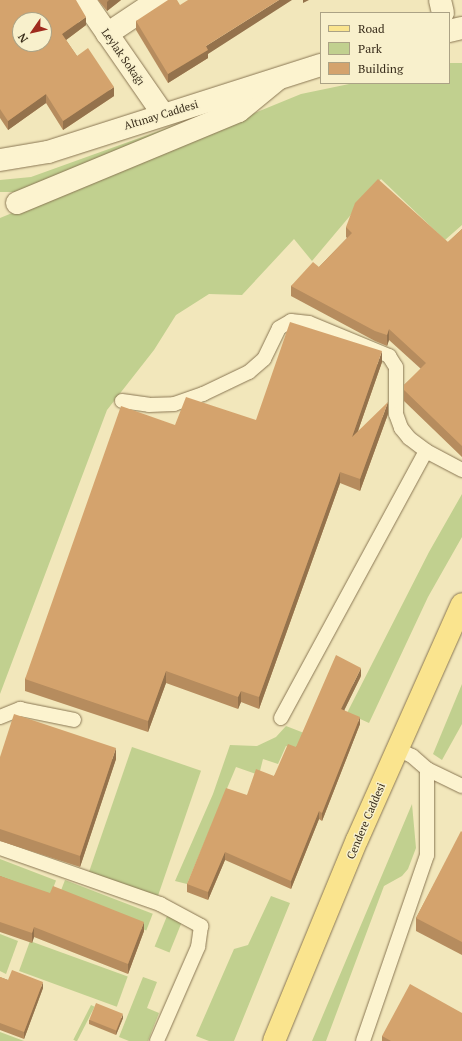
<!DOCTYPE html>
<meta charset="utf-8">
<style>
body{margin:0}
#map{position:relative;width:462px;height:1041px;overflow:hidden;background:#f2e7bb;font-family:"PT Serif",serif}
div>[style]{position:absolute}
.green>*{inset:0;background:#c1d08f;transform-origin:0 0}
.roads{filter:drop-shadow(0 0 1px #8a7754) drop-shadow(0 0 1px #8a7754)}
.service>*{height:14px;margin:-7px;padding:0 7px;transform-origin:7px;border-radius:7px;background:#fcf3cf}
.minor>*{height:22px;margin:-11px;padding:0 11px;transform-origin:11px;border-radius:11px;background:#fcf3cf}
.tertiary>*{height:22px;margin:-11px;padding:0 11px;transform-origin:11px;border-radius:11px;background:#fcf3cf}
.primary>*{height:22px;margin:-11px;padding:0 11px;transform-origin:11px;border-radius:11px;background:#fae48e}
.wall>*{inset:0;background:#b68c5e}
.shaded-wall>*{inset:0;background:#94724c}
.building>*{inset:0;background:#d4a36d;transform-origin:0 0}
span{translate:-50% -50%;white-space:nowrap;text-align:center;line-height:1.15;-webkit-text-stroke:3px #f8f0cc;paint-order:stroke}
.street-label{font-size:11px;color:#382c1a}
.legend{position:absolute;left:320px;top:12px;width:130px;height:72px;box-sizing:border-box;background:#f8f0cc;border:1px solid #aba285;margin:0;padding:5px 7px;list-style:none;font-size:12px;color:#382c1a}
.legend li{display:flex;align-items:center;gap:8px;height:20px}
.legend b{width:20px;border:1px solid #aba285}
.north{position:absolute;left:12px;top:12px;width:40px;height:40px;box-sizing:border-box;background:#f8f0cc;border:1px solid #aba285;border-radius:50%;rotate:236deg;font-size:11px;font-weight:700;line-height:16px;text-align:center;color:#382c1a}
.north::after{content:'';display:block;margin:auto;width:14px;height:18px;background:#9f2b1e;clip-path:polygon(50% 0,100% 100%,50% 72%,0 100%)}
</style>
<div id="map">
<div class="green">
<i style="clip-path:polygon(449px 63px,462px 63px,462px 225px,445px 240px,381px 179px,312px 261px,294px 239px,242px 295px,209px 294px,176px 315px,154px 350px,107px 410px,0 694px,0 218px,301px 94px,354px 83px,449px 83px)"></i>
<i style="clip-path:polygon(206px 114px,28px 192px,0 192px,0 180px,31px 177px)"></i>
<i style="clip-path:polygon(462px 494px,462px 537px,428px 597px,369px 723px,347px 713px,429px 552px)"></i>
<i style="clip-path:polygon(462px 684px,462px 724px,442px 760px,433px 754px)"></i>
<i style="clip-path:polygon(286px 726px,348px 750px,317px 760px,286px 746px,278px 764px,263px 759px,259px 775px,236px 767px,187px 884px,175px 881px,213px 794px,230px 745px,257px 746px,276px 737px)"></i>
<i style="left:132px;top:747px;width:73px;height:135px;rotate:19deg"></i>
<i style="clip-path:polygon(412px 804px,416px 848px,408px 869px,402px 876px,384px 886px,326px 1041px,312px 1041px)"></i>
<i style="left:0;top:859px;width:60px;height:21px;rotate:21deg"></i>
<i style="left:65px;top:880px;width:94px;height:18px;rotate:21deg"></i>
<i style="clip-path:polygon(271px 896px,290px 903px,234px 1041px,209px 1041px,196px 1036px,234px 949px,248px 945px)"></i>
<i style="left:167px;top:916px;width:16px;height:33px;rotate:22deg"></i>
<i style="clip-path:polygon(0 934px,18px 941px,6px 974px,0 971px)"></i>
<i style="left:30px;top:941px;width:104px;height:32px;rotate:20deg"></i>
<i style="clip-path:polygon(143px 977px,157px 982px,147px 1008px,159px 1013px,148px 1041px,129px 1041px,119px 1037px)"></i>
<i style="left:91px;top:1005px;width:4px;height:39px;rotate:27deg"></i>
<i style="clip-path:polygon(0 1032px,24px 1041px,0 1041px)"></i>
</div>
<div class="roads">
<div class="service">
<i style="left:122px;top:401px;width:27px;rotate:8deg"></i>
<i style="left:149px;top:405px;width:25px;rotate:-2deg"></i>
<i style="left:174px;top:404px;width:31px;rotate:-19deg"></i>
<i style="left:203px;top:394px;width:51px;rotate:-25.6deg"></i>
<i style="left:249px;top:372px;width:20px;rotate:-41deg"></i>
<i style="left:264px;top:359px;width:34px;rotate:-64deg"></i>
<i style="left:279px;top:328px;width:14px;rotate:-30deg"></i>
<i style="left:291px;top:321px;width:18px;rotate:6deg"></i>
<i style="left:309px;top:323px;width:87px;rotate:22.4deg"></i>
<i style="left:389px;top:356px;width:13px;rotate:58deg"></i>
<i style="left:396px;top:367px;width:47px;rotate:90deg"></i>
<i style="left:396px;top:414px;width:15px;rotate:70deg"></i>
<i style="left:401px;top:428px;width:13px;rotate:51deg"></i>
<i style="left:409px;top:438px;width:21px;rotate:37deg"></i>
<i style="left:426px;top:451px;width:41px;rotate:27.8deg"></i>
<i style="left:0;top:717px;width:22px;rotate:-22deg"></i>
<i style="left:20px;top:709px;width:55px;rotate:11.5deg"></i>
<i style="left:281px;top:718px;width:304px;rotate:-61.5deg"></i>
<i style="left:427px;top:769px;width:39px;rotate:26deg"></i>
<i style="left:0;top:848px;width:170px;rotate:19.3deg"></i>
<i style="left:160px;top:904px;width:47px;rotate:28.2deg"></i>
<i style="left:201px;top:926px;width:21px;rotate:98deg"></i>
<i style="left:198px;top:947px;width:103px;rotate:113.6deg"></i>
<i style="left:363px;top:1041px;width:197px;rotate:-71deg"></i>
<i style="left:427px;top:855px;width:86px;rotate:-90deg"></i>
<i style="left:427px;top:769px;width:20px;rotate:-139deg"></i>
<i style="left:412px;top:756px;width:17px;rotate:-155deg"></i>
</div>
<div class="minor">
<i style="left:84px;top:0;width:139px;rotate:55.3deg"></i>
<i style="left:440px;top:0;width:13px;rotate:77deg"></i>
<i style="left:107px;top:34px;width:61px;rotate:-33.7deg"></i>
<i style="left:17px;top:203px;width:240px;rotate:-22.5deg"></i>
<i style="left:239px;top:111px;width:50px;rotate:-39.4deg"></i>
</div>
<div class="tertiary">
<i style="left:449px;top:31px;width:13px;rotate:-13deg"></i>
<i style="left:0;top:160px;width:49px;rotate:-9.5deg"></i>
<i style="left:48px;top:152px;width:287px;rotate:-17.7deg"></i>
</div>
<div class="primary">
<i style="left:274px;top:1041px;width:217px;rotate:-67.6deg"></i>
<i style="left:357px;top:840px;width:258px;rotate:-66deg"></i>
</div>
</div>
<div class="wall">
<i style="clip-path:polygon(0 0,86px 25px,66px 40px,77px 56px,114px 96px,63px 130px,46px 103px,8px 130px,0 118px)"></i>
<i style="clip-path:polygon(98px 0,121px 0,107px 11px)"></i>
<i style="clip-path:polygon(180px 5px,208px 54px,208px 58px,168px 83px,136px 30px,136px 21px)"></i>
<i style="clip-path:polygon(346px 227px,448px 242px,462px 229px,462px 457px,404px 401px,404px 385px,421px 369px,389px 340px,387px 346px,375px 341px,291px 296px,291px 286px,319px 267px,347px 238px,346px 237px)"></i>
<i style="clip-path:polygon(382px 362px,358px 431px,388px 414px,360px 491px,340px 483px,259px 709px,241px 702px,238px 709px,166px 683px,148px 732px,25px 691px,25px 679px,175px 425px,256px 420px)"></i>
<i style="clip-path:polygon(361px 676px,344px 710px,360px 724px,322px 821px,319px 819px,291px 889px,225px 860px,208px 900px,187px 892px,187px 884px,247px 795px,274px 776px,296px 747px)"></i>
<i style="clip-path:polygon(0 757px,116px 759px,80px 867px,0 841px)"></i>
<i style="clip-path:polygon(462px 832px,462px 955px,416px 931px,416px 918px)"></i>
<i style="clip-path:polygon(0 876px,144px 931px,128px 974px,34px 937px,32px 943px,0 932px)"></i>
<i style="clip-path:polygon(0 977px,8px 980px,43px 988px,24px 1039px,0 1030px)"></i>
<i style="clip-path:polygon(123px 1018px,116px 1035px,89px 1024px,89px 1020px)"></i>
<i style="clip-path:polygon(382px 1036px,462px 1041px,382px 1041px)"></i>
</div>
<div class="shaded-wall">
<i style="clip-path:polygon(109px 0,121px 0,107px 11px,107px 2px)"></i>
<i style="clip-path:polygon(279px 0,292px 0,208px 54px,208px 58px,168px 83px,168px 74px,206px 46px)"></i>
<i style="clip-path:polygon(303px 0,309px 0,303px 3px)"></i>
<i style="clip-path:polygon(86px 17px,86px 25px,62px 43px,62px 34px)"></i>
<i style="clip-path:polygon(114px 87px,114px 96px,63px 130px,63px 121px)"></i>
<i style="clip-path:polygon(46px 94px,46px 103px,8px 130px,8px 121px)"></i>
<i style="clip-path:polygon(389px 329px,389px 340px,387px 346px,387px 335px)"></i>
<i style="clip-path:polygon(382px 351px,382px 362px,352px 448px,352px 437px)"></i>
<i style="clip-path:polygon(388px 402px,388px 414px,360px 491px,360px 479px)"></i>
<i style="clip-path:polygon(340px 472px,340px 483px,259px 709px,259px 697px)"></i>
<i style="clip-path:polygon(361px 668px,361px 676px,341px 717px,341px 709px)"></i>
<i style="clip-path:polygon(166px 671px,166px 683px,148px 732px,148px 721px)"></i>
<i style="clip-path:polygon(241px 691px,241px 702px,238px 709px,238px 697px)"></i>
<i style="clip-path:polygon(360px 717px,360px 724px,322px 821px,322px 813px)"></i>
<i style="clip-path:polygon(116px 748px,116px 759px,80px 867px,80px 856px)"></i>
<i style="clip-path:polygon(319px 811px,319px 819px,291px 889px,291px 881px)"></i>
<i style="clip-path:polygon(225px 852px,225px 860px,208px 900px,208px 892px)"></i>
<i style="clip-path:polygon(144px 922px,144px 931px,128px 974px,128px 964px)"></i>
<i style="clip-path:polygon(34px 927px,34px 937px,32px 943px,32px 933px)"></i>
<i style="clip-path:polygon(43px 982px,43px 988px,24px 1039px,24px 1032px)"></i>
<i style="clip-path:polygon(123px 1014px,123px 1018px,116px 1035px,116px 1032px)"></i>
</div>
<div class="building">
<i style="clip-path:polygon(evenodd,0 0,76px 0,86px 17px,62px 34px,77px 56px,88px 48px,114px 87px,63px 121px,46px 94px,8px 121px,0 109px,0 0,20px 20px,44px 20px,44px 44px,20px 44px,20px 20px)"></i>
<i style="clip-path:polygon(168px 0,177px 0,180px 5px,188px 0,279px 0,206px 46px,208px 50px,168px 74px,136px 21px)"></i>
<i style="clip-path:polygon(378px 179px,448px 242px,462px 229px,462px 446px,404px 390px,404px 385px,426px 363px,389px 329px,387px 335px,375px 331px,291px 286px,313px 262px,319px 267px,352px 233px,346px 227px,355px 203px)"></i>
<i style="clip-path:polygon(290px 322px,382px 351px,352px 437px,388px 402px,360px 479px,340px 472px,259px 697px,241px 691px,238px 697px,166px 671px,148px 721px,25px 679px,121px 406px,175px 425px,186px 397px,256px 420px)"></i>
<i style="clip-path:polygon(336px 655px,361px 668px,341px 709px,360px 717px,322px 813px,319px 811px,291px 881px,225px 852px,208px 892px,187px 884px,226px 788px,247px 795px,256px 769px,274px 776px,288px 744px,296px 747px)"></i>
<i style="clip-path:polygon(14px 714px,116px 748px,80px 856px,0 829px,0 757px)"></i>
<i style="clip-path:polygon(461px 831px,462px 832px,462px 942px,416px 918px)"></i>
<i style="clip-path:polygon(0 876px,50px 893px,53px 886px,144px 922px,128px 964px,34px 927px,32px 933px,0 922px)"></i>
<i style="clip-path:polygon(12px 970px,43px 982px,24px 1032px,0 1023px,0 977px,8px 980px)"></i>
<i style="clip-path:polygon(410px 984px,462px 1013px,462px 1041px,391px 1041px,382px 1036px)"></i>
<i style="left:96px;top:1003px;width:29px;height:18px;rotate:22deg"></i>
</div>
<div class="street-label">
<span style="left:123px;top:57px;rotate:55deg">Leylak Sokağı</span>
<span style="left:161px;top:115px;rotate:-17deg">Altınay Caddesi</span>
<span style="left:366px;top:821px;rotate:-67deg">Cendere Caddesi</span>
</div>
<ul class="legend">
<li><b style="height:5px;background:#fae48e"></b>Road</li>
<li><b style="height:11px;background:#c1d08f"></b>Park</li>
<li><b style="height:11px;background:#d4a36d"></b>Building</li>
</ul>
<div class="north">N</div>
</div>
